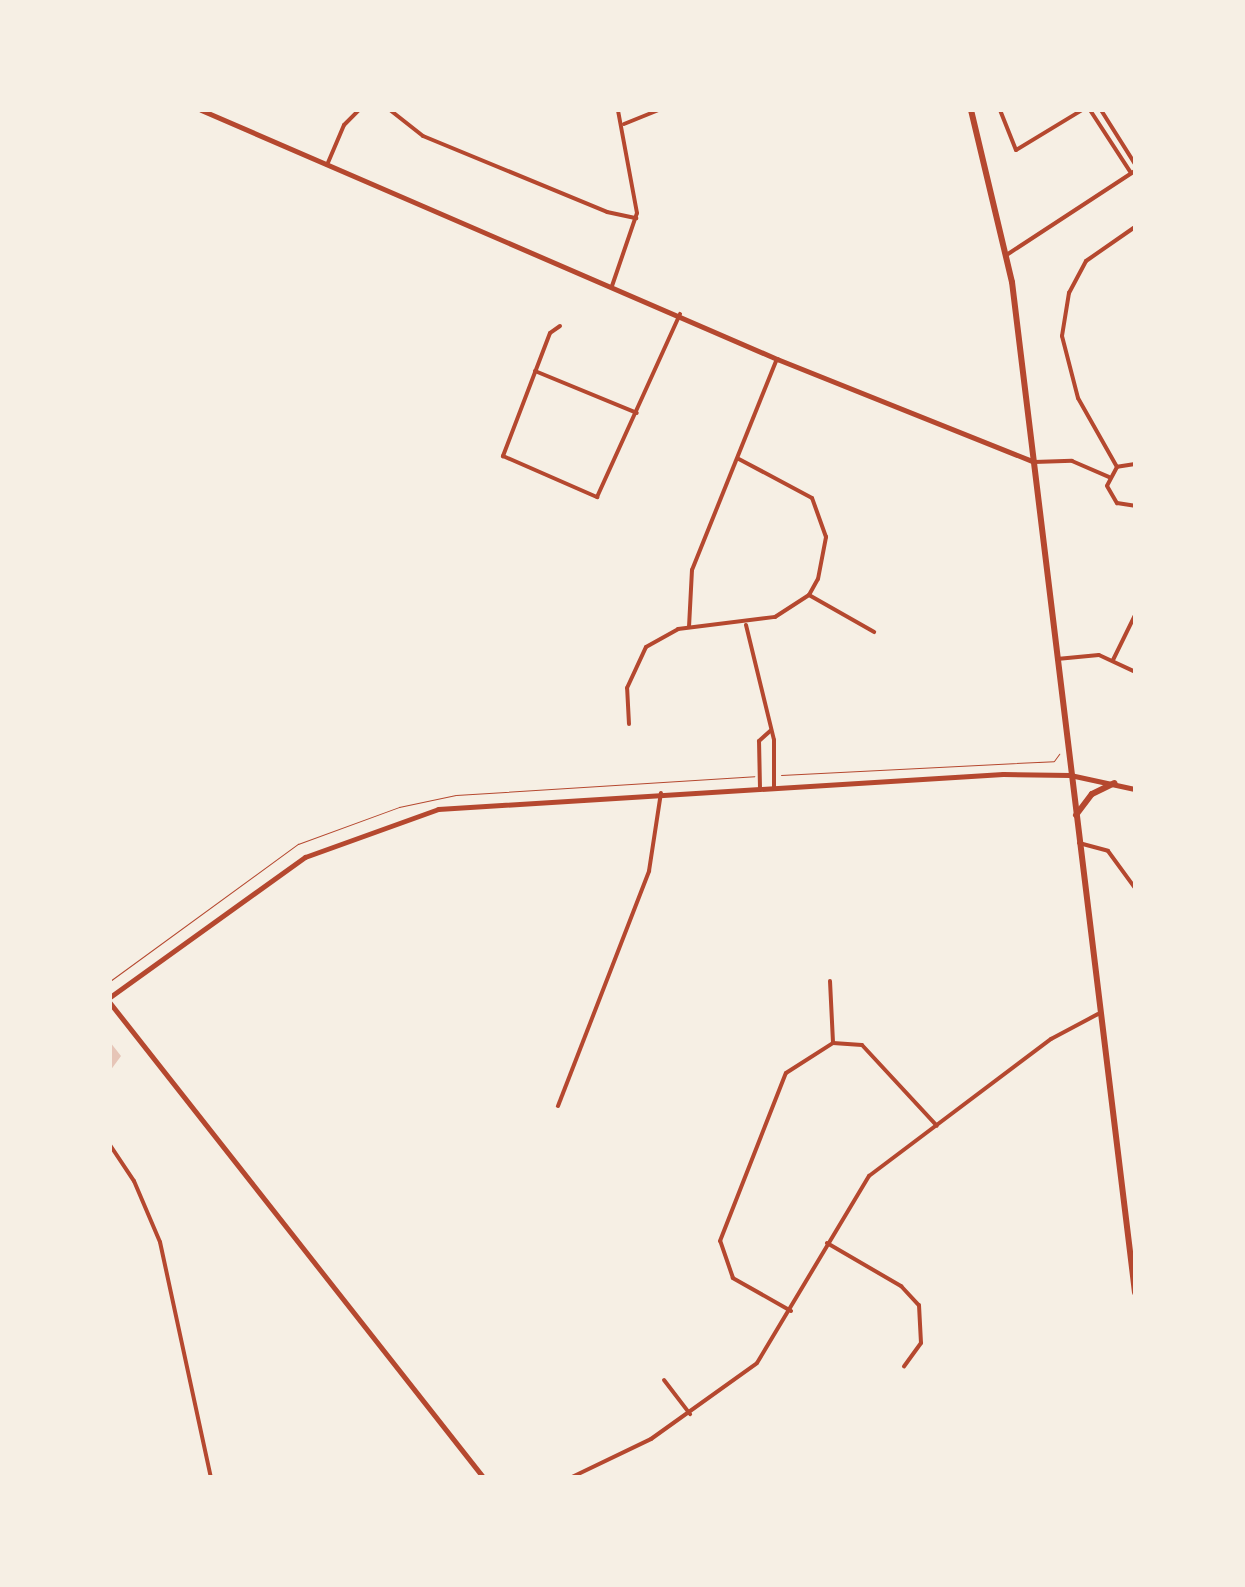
<!DOCTYPE html>
<style>
body{margin:0}
#map{position:relative;width:1245px;height:1587px;overflow:hidden;background:#f6efe4;font-family:Arial,sans-serif}
div>[style]{position:absolute}
.building>*{inset:0;background:#e6c5b7}
.path>*{height:1px;margin:-0.5px;padding:0 0.5px;transform-origin:0.5px;border-radius:0.5px;background:#b5482f}
.minor>*{height:4px;margin:-2px;padding:0 2px;transform-origin:2px;border-radius:2px;background:#b5482f}
.tertiary>*{height:5px;margin:-2.5px;padding:0 2.5px;transform-origin:2.5px;border-radius:2.5px;background:#b5482f}
.secondary>*{height:5px;margin:-2.5px;padding:0 2.5px;transform-origin:2.5px;border-radius:2.5px;background:#b5482f}
.primary>*{height:6px;margin:-3px;padding:0 3px;transform-origin:3px;border-radius:3px;background:#b5482f}
span{translate:-50% -50%;white-space:nowrap;text-align:center;line-height:1.15;-webkit-text-stroke:8px #f6efe4;paint-order:stroke}
.frame{position:absolute;inset:0;border:112px solid #f6efe4;pointer-events:none}
</style>
<div id="map">
<div class="building">
<i style="clip-path:polygon(110px 1042px,121px 1056px,110px 1071px)"></i>
</div>
<div class="path">
<i style="left:781px;top:775px;width:273px;rotate:-2.9deg"></i>
<i style="left:1054px;top:761px;width:9px;rotate:-54deg"></i>
<i style="left:110px;top:981px;width:233px;rotate:-36.1deg"></i>
<i style="left:298px;top:844px;width:108px;rotate:-20.1deg"></i>
<i style="left:399px;top:807px;width:58px;rotate:-11.9deg"></i>
<i style="left:456px;top:795px;width:299px;rotate:-3.6deg"></i>
</div>
<div class="minor">
<i style="left:390px;top:110px;width:42px;rotate:38.2deg"></i>
<i style="left:423px;top:136px;width:199px;rotate:22.4deg"></i>
<i style="left:607px;top:212px;width:30px;rotate:12deg"></i>
<i style="left:1000px;top:110px;width:43px;rotate:68.2deg"></i>
<i style="left:1016px;top:150px;width:77px;rotate:-31.2deg"></i>
<i style="left:1090px;top:110px;width:75px;rotate:56.9deg"></i>
<i style="left:1101px;top:110px;width:64px;rotate:57.8deg"></i>
<i style="left:624px;top:124px;width:38px;rotate:-22deg"></i>
<i style="left:327px;top:165px;width:43px;rotate:-67deg"></i>
<i style="left:344px;top:125px;width:21px;rotate:-45deg"></i>
<i style="left:1008px;top:254px;width:152px;rotate:-33.2deg"></i>
<i style="left:612px;top:286px;width:77px;rotate:-71.1deg"></i>
<i style="left:637px;top:213px;width:105px;rotate:-100.5deg"></i>
<i style="left:560px;top:326px;width:12px;rotate:145deg"></i>
<i style="left:550px;top:333px;width:132px;rotate:110.9deg"></i>
<i style="left:503px;top:456px;width:103px;rotate:23.6deg"></i>
<i style="left:597px;top:497px;width:201px;rotate:-65.6deg"></i>
<i style="left:535px;top:371px;width:110px;rotate:22.4deg"></i>
<i style="left:1034px;top:462px;width:38px;rotate:-2deg"></i>
<i style="left:1072px;top:461px;width:40px;rotate:23.4deg"></i>
<i style="left:1135px;top:464px;width:18px;rotate:171deg"></i>
<i style="left:1117px;top:467px;width:21px;rotate:118deg"></i>
<i style="left:1107px;top:486px;width:20px;rotate:60deg"></i>
<i style="left:1117px;top:503px;width:18px;rotate:9deg"></i>
<i style="left:1117px;top:467px;width:79px;rotate:-119.5deg"></i>
<i style="left:1078px;top:398px;width:64px;rotate:-104.5deg"></i>
<i style="left:1062px;top:336px;width:44px;rotate:-80.8deg"></i>
<i style="left:1069px;top:293px;width:36px;rotate:-62deg"></i>
<i style="left:1086px;top:261px;width:60px;rotate:-34.8deg"></i>
<i style="left:809px;top:595px;width:75px;rotate:29.6deg"></i>
<i style="left:746px;top:625px;width:118px;rotate:76.3deg"></i>
<i style="left:774px;top:740px;width:47px;rotate:90deg"></i>
<i style="left:689px;top:627px;width:57px;rotate:-87deg"></i>
<i style="left:692px;top:570px;width:227px;rotate:-68.1deg"></i>
<i style="left:1057px;top:659px;width:42px;rotate:-5.4deg"></i>
<i style="left:1099px;top:655px;width:40px;rotate:25deg"></i>
<i style="left:1113px;top:660px;width:50px;rotate:-63.9deg"></i>
<i style="left:629px;top:724px;width:36px;rotate:-93deg"></i>
<i style="left:627px;top:688px;width:45px;rotate:-65.1deg"></i>
<i style="left:646px;top:647px;width:37px;rotate:-29deg"></i>
<i style="left:678px;top:629px;width:98px;rotate:-7.1deg"></i>
<i style="left:775px;top:617px;width:40px;rotate:-32.9deg"></i>
<i style="left:809px;top:595px;width:18px;rotate:-61deg"></i>
<i style="left:818px;top:579px;width:43px;rotate:-79.2deg"></i>
<i style="left:826px;top:537px;width:41px;rotate:-109.7deg"></i>
<i style="left:812px;top:498px;width:83px;rotate:-151.9deg"></i>
<i style="left:760px;top:788px;width:47px;rotate:-91.2deg"></i>
<i style="left:759px;top:741px;width:15px;rotate:-42deg"></i>
<i style="left:1079px;top:843px;width:30px;rotate:15deg"></i>
<i style="left:1108px;top:851px;width:46px;rotate:53.9deg"></i>
<i style="left:830px;top:981px;width:62px;rotate:87.2deg"></i>
<i style="left:558px;top:1106px;width:252px;rotate:-68.8deg"></i>
<i style="left:649px;top:871px;width:79px;rotate:-81.3deg"></i>
<i style="left:110px;top:1145px;width:43px;rotate:56.3deg"></i>
<i style="left:134px;top:1181px;width:66px;rotate:66.9deg"></i>
<i style="left:160px;top:1242px;width:240px;rotate:77.8deg"></i>
<i style="left:827px;top:1243px;width:86px;rotate:30.2deg"></i>
<i style="left:901px;top:1286px;width:26px;rotate:47deg"></i>
<i style="left:919px;top:1305px;width:38px;rotate:87deg"></i>
<i style="left:921px;top:1343px;width:29px;rotate:126deg"></i>
<i style="left:791px;top:1311px;width:67px;rotate:-150.4deg"></i>
<i style="left:733px;top:1278px;width:39px;rotate:-109deg"></i>
<i style="left:720px;top:1241px;width:180px;rotate:-68.6deg"></i>
<i style="left:786px;top:1073px;width:56px;rotate:-32.6deg"></i>
<i style="left:833px;top:1043px;width:29px;rotate:4deg"></i>
<i style="left:862px;top:1045px;width:110px;rotate:47.2deg"></i>
<i style="left:664px;top:1380px;width:43px;rotate:52.6deg"></i>
<i style="left:572px;top:1477px;width:88px;rotate:-25.7deg"></i>
<i style="left:651px;top:1439px;width:130px;rotate:-35.6deg"></i>
<i style="left:757px;top:1363px;width:218px;rotate:-59.1deg"></i>
<i style="left:869px;top:1176px;width:228px;rotate:-37deg"></i>
<i style="left:1051px;top:1039px;width:53px;rotate:-28deg"></i>
</div>
<div class="tertiary">
<i style="left:201px;top:110px;width:628px;rotate:23.38deg"></i>
<i style="left:777px;top:359px;width:277px;rotate:21.8deg"></i>
<i style="left:110px;top:1003px;width:603px;rotate:51.8deg"></i>
</div>
<div class="secondary">
<i style="left:110px;top:997px;width:240px;rotate:-35.7deg"></i>
<i style="left:305px;top:857px;width:141px;rotate:-19.8deg"></i>
<i style="left:438px;top:809px;width:566px;rotate:-3.54deg"></i>
<i style="left:1003px;top:774px;width:67px;rotate:0.9deg"></i>
<i style="left:1070px;top:775px;width:66px;rotate:12.2deg"></i>
</div>
<div class="primary">
<i style="left:971px;top:110px;width:177px;rotate:76.6deg"></i>
<i style="left:1012px;top:282px;width:1018px;rotate:83.06deg"></i>
<i style="left:1076px;top:815px;width:26px;rotate:-53deg"></i>
<i style="left:1092px;top:794px;width:25px;rotate:-26deg"></i>
</div>
<div class="frame"></div>
</div>
